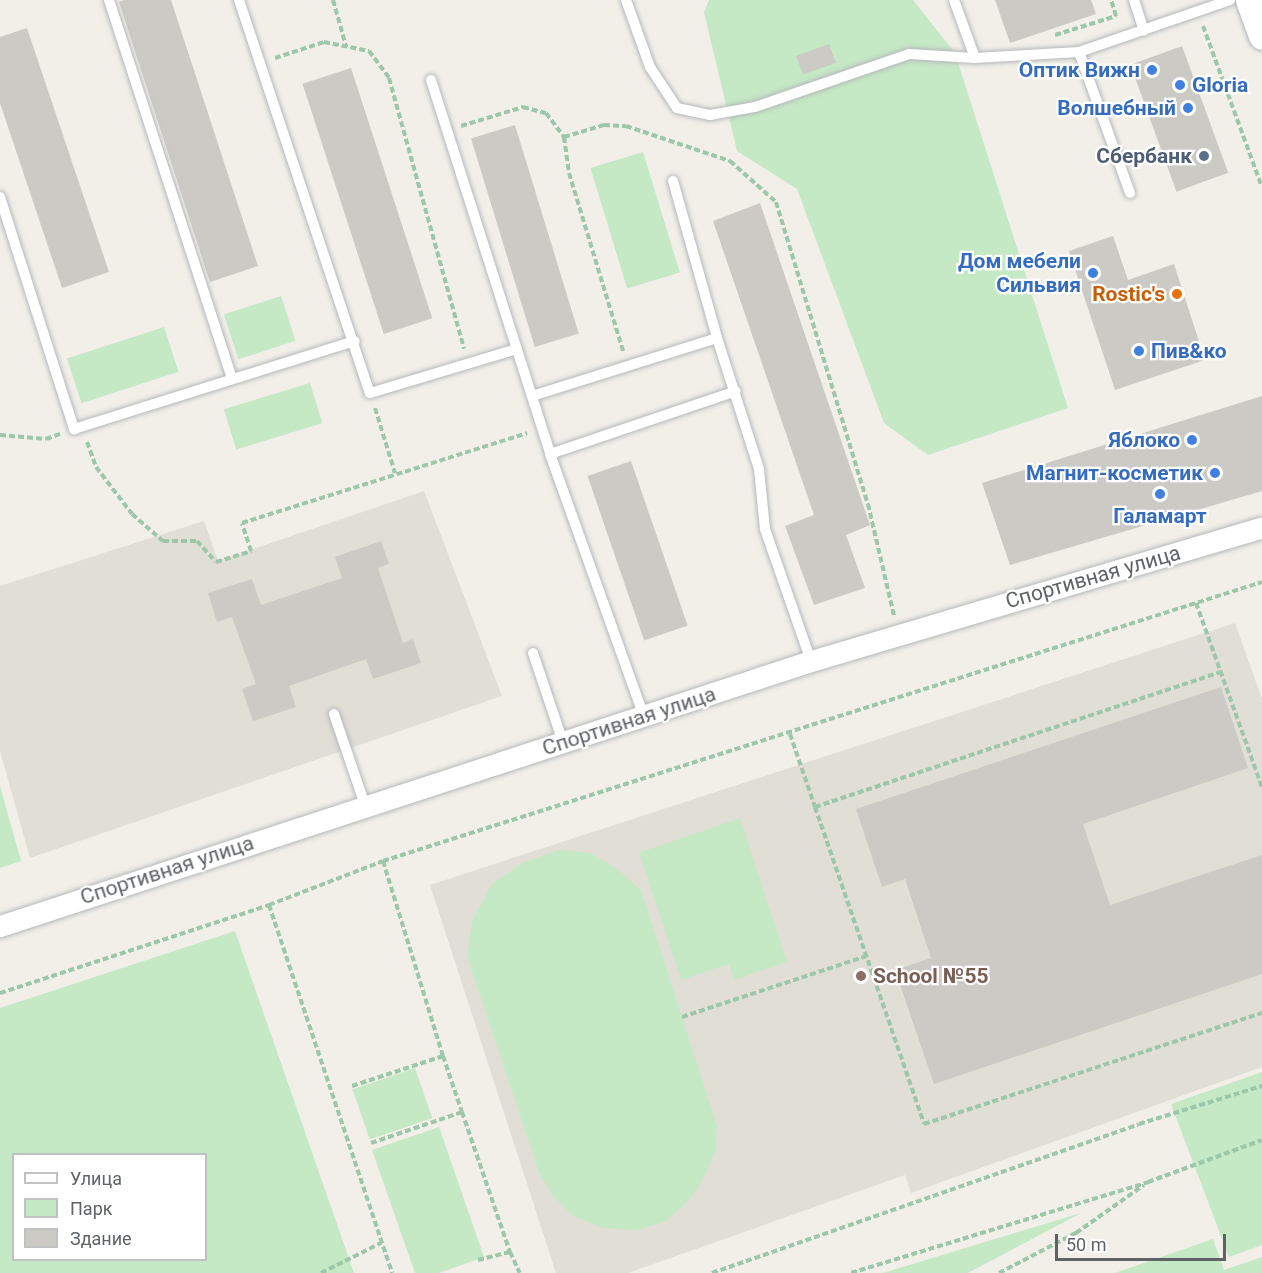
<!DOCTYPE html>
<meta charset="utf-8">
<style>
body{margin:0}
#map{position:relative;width:1262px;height:1273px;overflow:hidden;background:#f1efe8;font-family:Roboto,sans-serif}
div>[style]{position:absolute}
.education>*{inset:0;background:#e1ded6}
.green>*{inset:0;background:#c5e8c5;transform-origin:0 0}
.building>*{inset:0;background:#cccac5;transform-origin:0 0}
.path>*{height:4px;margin-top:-2px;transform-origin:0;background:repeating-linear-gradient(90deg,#9cc7a9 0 6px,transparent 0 9px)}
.roads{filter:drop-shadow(0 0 2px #b5b8bc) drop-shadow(0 0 2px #b5b8bc)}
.service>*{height:10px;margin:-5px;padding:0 5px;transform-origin:5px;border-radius:5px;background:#fff}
.minor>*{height:21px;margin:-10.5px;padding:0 10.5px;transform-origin:10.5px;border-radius:10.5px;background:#fff}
.tertiary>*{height:27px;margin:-13.5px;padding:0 13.5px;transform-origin:13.5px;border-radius:13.5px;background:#fff}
.dots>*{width:16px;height:16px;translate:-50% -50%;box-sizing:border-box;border:3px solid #fff;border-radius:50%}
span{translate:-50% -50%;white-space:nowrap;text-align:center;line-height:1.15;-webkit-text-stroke:4.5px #fff;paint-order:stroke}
.shop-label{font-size:21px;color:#366cbe;font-weight:700}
.right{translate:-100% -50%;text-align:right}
.left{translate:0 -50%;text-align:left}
.service-label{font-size:21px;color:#4e5e75;font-weight:700}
.food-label{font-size:21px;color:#c56008;font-weight:700}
.street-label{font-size:21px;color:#5f6368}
.education-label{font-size:21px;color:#785e54;font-weight:700}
.legend{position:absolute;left:12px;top:1153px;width:195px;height:108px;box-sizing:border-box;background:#fff;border:2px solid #bfc1c3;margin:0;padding:8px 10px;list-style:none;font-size:18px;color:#5f6368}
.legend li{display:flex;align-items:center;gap:12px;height:30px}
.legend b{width:30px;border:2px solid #bfc1c3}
.scale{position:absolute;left:1055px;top:1234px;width:171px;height:27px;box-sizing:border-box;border:3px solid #5f6368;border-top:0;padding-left:8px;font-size:18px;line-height:21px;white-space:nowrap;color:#5f6368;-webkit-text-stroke:4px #fff;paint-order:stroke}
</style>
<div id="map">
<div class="education">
<i style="clip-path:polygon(424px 491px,502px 696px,30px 858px,0 751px,0 586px,204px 521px,218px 561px)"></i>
<i style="clip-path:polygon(1235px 623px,1262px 699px,1262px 1067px,911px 1193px,905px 1175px,628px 1273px,556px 1273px,430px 885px)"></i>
</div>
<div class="green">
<i style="clip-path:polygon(709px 0,913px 0,955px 53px,1068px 408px,928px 455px,884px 423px,797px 189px,737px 151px,704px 12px)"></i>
<i style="left:643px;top:152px;width:126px;height:55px;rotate:73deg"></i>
<i style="left:281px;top:296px;width:47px;height:60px;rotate:72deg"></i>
<i style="left:164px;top:327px;width:47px;height:102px;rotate:72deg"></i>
<i style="left:310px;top:383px;width:42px;height:90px;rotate:73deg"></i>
<i style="clip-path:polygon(0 786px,21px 861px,0 868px)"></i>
<i style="clip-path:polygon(740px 818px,787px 962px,734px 980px,729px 964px,681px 980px,639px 853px)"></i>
<i style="clip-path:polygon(559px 850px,590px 853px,616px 868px,641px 890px,717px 1126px,716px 1148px,702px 1182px,686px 1203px,666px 1221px,638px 1230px,603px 1228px,573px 1216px,552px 1195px,539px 1172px,467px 956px,472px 922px,492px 884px,522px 863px)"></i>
<i style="clip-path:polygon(evenodd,235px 931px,354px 1273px,0 1273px,0 1008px,235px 931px,14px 1154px,206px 1154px,206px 1260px,14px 1260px,14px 1154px)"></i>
<i style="left:415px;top:1068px;width:53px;height:66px;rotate:71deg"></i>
<i style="clip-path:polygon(1262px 1072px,1262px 1245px,1229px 1257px,1171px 1104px)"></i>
<i style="clip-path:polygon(439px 1127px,484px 1257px,439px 1273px,415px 1273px,372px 1150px)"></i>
<i style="clip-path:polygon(1081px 1213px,968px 1273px,883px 1273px)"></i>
<i style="clip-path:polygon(1213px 1239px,1224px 1270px,1262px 1257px,1262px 1273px,1115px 1273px)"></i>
</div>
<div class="building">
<i style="clip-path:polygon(124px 0,171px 0,258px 266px,210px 282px,119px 2px)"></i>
<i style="clip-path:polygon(995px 0,1091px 0,1096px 14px,1010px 43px)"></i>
<i style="clip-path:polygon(27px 28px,109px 272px,62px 288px,0 103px,0 37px)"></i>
<i style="left:829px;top:44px;width:20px;height:35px;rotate:70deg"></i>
<i style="left:1182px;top:46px;width:135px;height:55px;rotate:70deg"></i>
<i style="left:351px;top:68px;width:263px;height:51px;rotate:72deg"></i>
<i style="left:515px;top:125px;width:218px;height:46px;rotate:73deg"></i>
<i style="clip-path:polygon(760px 203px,870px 525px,846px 535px,865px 588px,814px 605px,785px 526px,814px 515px,713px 221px)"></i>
<i style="clip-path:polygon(1113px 236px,1128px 280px,1174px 264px,1205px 360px,1115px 390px,1069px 251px)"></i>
<i style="clip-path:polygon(1262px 396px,1262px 491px,1010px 565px,982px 483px)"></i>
<i style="left:631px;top:461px;width:174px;height:46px;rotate:71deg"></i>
<i style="clip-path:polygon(381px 541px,389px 564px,378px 568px,403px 643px,413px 639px,421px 663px,373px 679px,366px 659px,289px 686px,296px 707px,253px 721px,242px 689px,256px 684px,232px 617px,217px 622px,208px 593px,252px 579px,261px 605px,342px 578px,335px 557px)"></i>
<i style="clip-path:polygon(1221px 687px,1248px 768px,1083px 824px,1110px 905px,1262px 855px,1262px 974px,934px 1084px,895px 970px,931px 958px,905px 879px,882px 887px,856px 809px)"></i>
</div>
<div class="path">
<i style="left:333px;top:0;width:48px;rotate:74.2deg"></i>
<i style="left:1203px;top:26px;width:171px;rotate:69.9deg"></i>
<i style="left:1055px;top:35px;width:64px;rotate:-17.3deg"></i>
<i style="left:1116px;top:16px;width:17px;rotate:-107deg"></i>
<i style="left:275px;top:58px;width:52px;rotate:-18.1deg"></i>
<i style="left:324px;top:42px;width:46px;rotate:11.3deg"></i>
<i style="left:369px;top:51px;width:34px;rotate:53deg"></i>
<i style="left:389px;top:78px;width:281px;rotate:74.5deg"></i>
<i style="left:461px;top:126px;width:65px;rotate:-17deg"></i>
<i style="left:523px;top:107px;width:24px;rotate:15deg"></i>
<i style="left:546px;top:113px;width:30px;rotate:53deg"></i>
<i style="left:564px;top:137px;width:36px;rotate:82deg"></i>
<i style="left:569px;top:173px;width:186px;rotate:73.1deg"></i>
<i style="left:564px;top:137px;width:42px;rotate:-16.7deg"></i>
<i style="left:604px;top:125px;width:22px;rotate:3deg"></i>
<i style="left:626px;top:126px;width:110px;rotate:18.6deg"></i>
<i style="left:730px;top:161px;width:62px;rotate:41.7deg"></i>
<i style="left:776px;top:202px;width:316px;rotate:73.1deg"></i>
<i style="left:868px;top:504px;width:115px;rotate:76.9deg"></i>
<i style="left:375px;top:408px;width:68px;rotate:72.9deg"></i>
<i style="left:0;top:435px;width:46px;rotate:5deg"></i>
<i style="left:46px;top:439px;width:15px;rotate:-20deg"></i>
<i style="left:87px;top:442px;width:27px;rotate:70deg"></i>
<i style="left:96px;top:467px;width:59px;rotate:52.5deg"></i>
<i style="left:132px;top:514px;width:41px;rotate:41.1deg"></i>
<i style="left:163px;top:541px;width:34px"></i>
<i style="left:197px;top:541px;width:28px;rotate:48deg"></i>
<i style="left:216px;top:562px;width:37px;rotate:-17deg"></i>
<i style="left:251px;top:551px;width:29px;rotate:-108deg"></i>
<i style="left:242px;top:523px;width:299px;rotate:-17.5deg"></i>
<i style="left:1196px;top:603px;width:195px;rotate:70.3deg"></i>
<i style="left:790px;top:734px;width:77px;rotate:71.1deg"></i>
<i style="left:815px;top:807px;width:428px;rotate:-18.4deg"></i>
<i style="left:815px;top:807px;width:335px;rotate:71deg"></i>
<i style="left:924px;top:1124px;width:356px;rotate:-18.2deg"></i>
<i style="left:383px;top:861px;width:204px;rotate:72.9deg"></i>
<i style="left:269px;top:905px;width:388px;rotate:71.5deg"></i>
<i style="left:0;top:993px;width:283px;rotate:-18.1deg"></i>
<i style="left:269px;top:905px;width:122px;rotate:-21.1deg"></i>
<i style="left:383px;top:861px;width:922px;rotate:-17.61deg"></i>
<i style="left:682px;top:1017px;width:194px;rotate:-18.3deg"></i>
<i style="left:352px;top:1086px;width:96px;rotate:-18.2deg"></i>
<i style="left:443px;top:1056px;width:59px;rotate:71.3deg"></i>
<i style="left:371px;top:1143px;width:96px;rotate:-18.8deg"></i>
<i style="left:462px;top:1112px;width:148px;rotate:71.1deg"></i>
<i style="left:478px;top:1260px;width:33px;rotate:-14deg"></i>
<i style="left:510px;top:1252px;width:23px;rotate:65deg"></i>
<i style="left:321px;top:1273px;width:67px;rotate:-26.6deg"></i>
<i style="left:712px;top:1273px;width:452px;rotate:-19.2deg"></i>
<i style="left:1139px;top:1124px;width:129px;rotate:-17.2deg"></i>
<i style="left:851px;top:1273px;width:311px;rotate:-17deg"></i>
<i style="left:1148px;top:1182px;width:121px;rotate:-20.2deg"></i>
<i style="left:999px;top:1273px;width:87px;rotate:-27.5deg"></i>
<i style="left:1076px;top:1233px;width:83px;rotate:-35.2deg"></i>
</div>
<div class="roads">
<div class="service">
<i style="left:109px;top:0;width:398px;rotate:72deg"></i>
<i style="left:239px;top:0;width:414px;rotate:71.6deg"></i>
<i style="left:370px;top:393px;width:153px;rotate:-16.7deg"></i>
<i style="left:626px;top:0;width:71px;rotate:70.3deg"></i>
<i style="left:650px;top:67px;width:49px;rotate:56.6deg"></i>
<i style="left:677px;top:108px;width:34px;rotate:12deg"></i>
<i style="left:710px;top:115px;width:46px;rotate:-10.1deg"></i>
<i style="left:755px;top:107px;width:163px;rotate:-19deg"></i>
<i style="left:909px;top:54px;width:66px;rotate:3.5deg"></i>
<i style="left:975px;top:58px;width:104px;rotate:-3.3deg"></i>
<i style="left:1079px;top:52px;width:160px;rotate:-19deg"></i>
<i style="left:954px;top:0;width:62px;rotate:70.1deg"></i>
<i style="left:1134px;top:0;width:32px;rotate:72deg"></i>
<i style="left:1079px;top:52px;width:150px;rotate:70.1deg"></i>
<i style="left:431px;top:80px;width:392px;rotate:72.3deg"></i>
<i style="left:550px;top:454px;width:278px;rotate:70.3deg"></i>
<i style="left:673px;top:181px;width:163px;rotate:74.3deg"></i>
<i style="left:717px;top:338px;width:138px;rotate:72.2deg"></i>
<i style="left:759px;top:469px;width:60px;rotate:84.3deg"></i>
<i style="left:765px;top:529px;width:140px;rotate:70.8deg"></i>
<i style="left:0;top:197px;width:244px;rotate:72.3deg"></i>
<i style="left:74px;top:429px;width:294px;rotate:-17.4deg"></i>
<i style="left:532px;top:396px;width:194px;rotate:-17.4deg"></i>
<i style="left:550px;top:454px;width:196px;rotate:-18.7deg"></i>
<i style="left:533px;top:653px;width:94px;rotate:71.4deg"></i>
<i style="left:334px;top:714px;width:96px;rotate:71.2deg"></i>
</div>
<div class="minor">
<i style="left:0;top:926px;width:853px;rotate:-18.1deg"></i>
<i style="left:811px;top:661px;width:470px;rotate:-16.5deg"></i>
</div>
<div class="tertiary">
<i style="left:1249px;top:0;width:38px;rotate:70deg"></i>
</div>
</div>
<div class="dots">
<i style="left:1152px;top:70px;background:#3f7fe0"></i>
<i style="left:1180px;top:85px;background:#3f7fe0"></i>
<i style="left:1188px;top:108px;background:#3f7fe0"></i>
<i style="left:1204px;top:156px;background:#5c6f8a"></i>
<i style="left:1093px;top:273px;background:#3f7fe0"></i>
<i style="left:1177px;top:294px;background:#e8710a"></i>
<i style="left:1139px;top:351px;background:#3f7fe0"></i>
<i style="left:1192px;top:440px;background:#3f7fe0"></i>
<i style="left:1215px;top:473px;background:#3f7fe0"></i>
<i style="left:1160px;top:494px;background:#3f7fe0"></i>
<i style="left:861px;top:976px;background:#8d6e63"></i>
</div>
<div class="shop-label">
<span class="right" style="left:1140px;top:70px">Оптик Вижн</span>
<span class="left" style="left:1192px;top:85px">Gloria</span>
<span class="right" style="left:1176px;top:108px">Волшебный</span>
<span class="right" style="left:1081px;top:273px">Дом мебели<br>Сильвия</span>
<span class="left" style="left:1151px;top:351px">Пив&amp;ко</span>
<span class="right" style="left:1180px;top:440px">Яблоко</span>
<span class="right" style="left:1203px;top:473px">Магнит-косметик</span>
<span style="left:1160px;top:516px">Галамарт</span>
</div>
<div class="service-label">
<span class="right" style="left:1192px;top:156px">Сбербанк</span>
</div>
<div class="food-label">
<span class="right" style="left:1165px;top:294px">Rostic's</span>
</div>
<div class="street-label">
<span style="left:1093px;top:577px;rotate:-16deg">Спортивная улица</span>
<span style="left:629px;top:721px;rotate:-18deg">Спортивная улица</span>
<span style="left:167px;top:870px;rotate:-18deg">Спортивная улица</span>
</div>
<div class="education-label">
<span class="left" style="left:873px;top:976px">School №55</span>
</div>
<ul class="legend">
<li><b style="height:8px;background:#fff"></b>Улица</li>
<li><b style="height:16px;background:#c5e8c5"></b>Парк</li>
<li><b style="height:16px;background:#cccac5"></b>Здание</li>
</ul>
<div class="scale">50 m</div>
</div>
